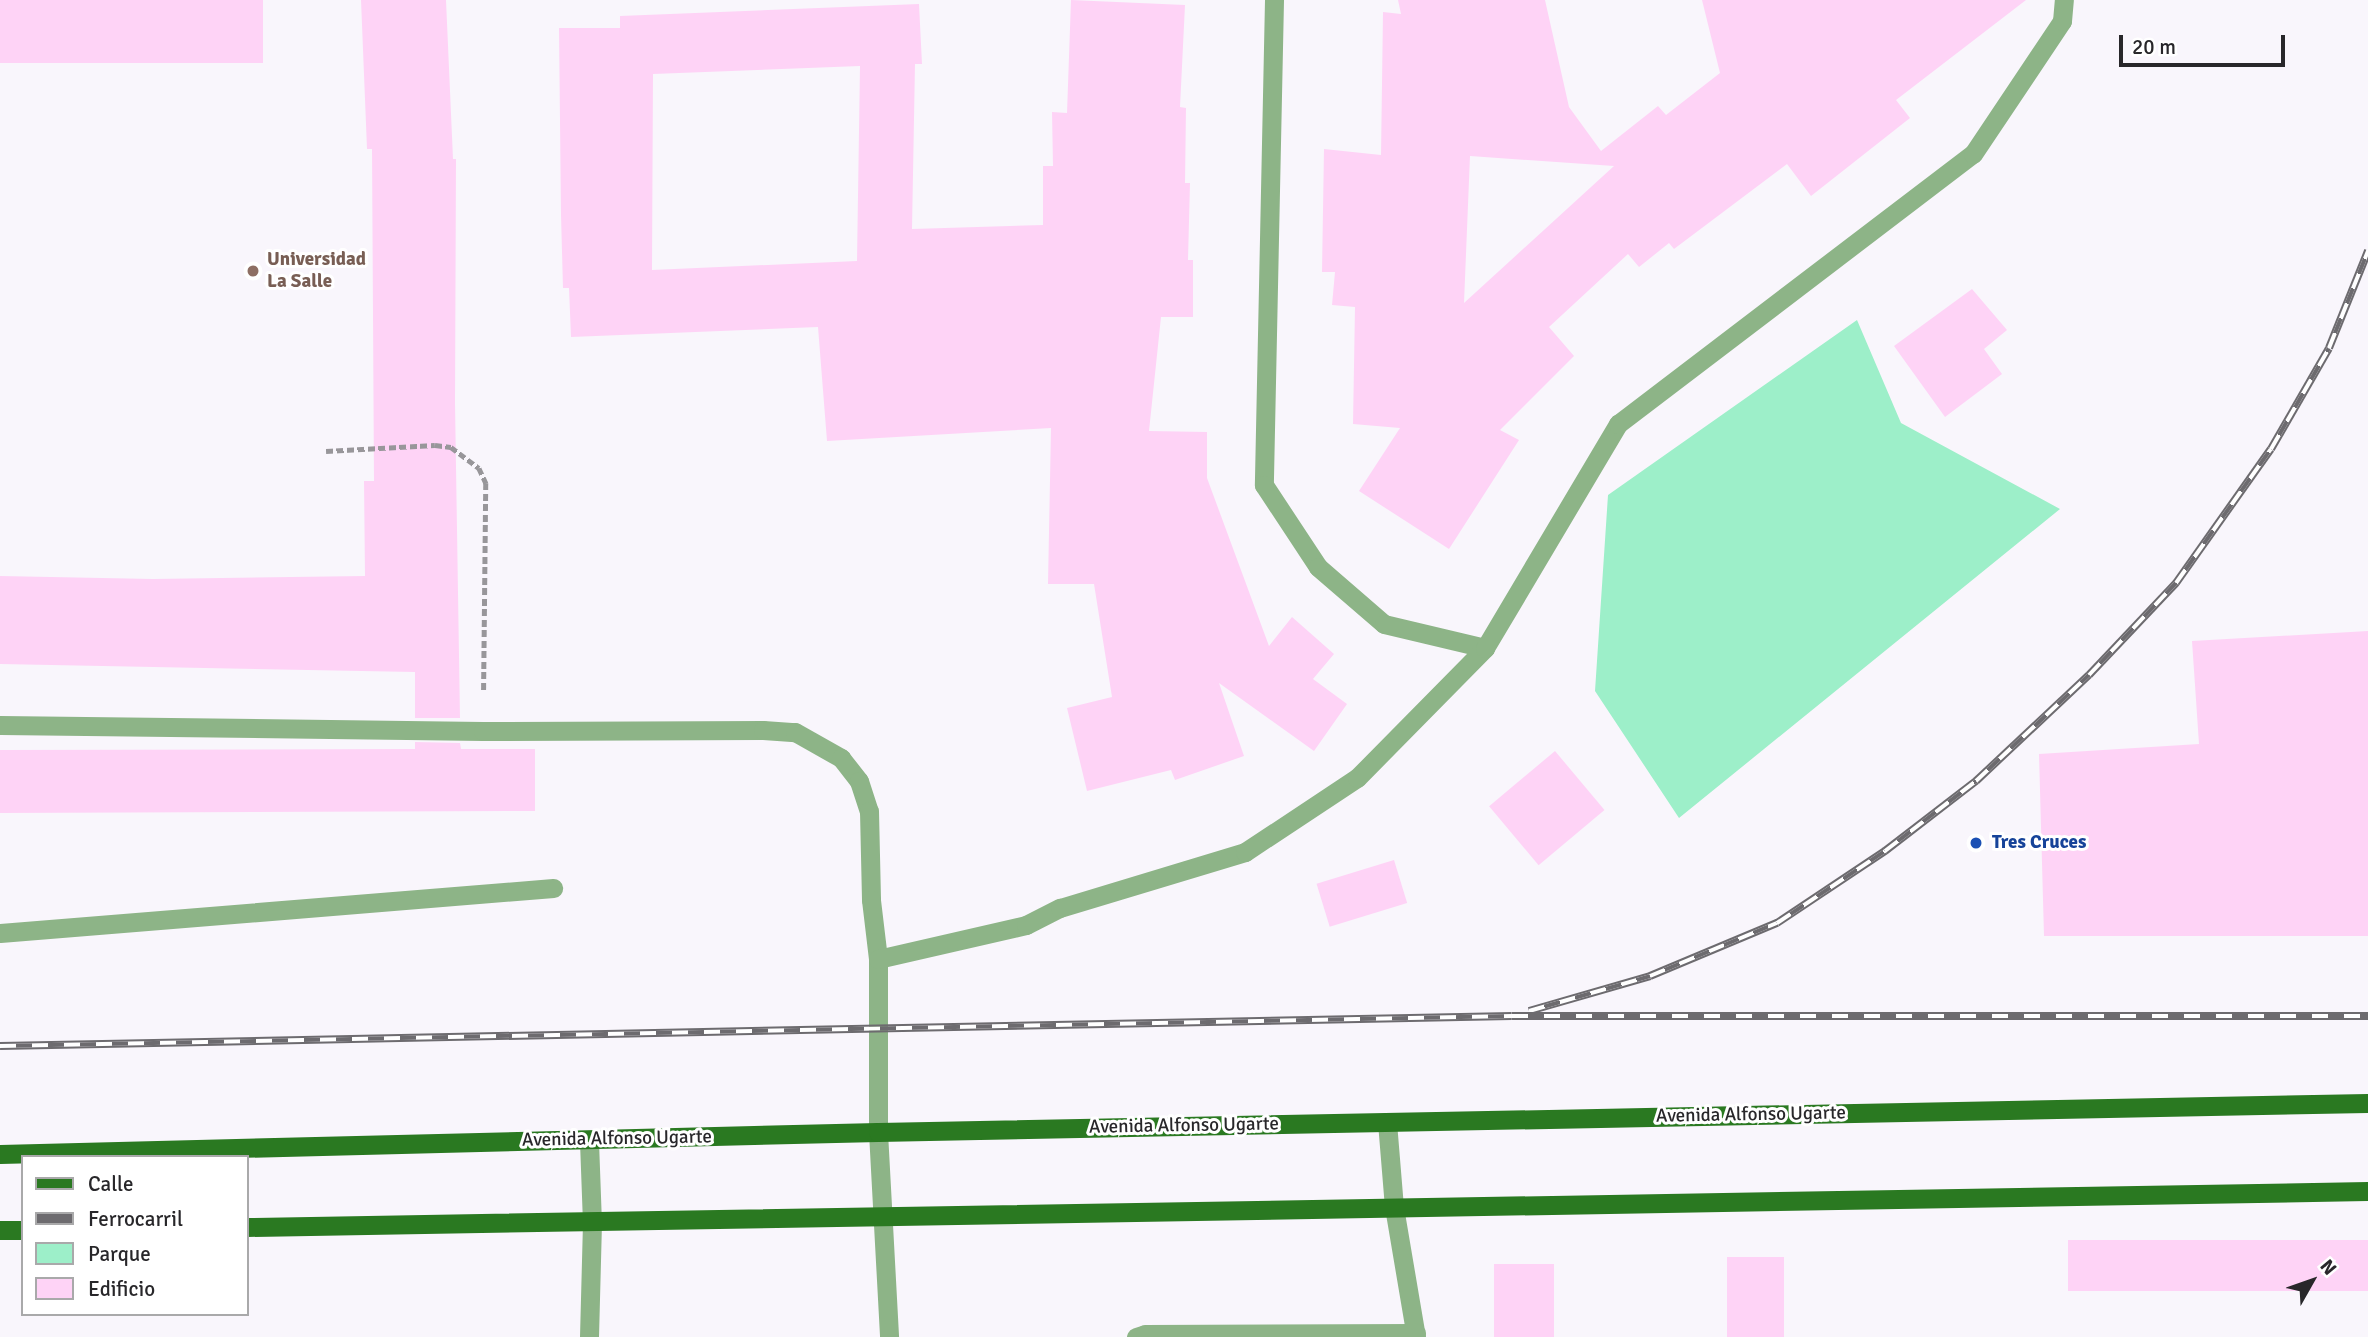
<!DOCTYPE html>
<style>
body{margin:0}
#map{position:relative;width:2368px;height:1337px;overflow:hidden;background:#f9f6fc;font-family:Signika,sans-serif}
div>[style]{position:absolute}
.green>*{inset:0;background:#9defc9}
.building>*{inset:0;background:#fed3f6;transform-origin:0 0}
.path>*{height:4.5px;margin-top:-2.25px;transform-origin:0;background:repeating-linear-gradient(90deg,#98969a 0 7px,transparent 0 10.5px)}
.service>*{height:19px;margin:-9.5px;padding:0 9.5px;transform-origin:9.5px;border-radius:9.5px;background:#8db487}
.minor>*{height:19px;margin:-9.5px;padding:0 9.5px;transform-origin:9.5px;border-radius:9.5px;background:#8db487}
.primary>*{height:19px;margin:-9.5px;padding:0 9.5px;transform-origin:9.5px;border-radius:9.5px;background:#2a7921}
.rail>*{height:8px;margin-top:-4px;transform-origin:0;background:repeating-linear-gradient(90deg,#fff 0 16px,#6d6b6f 0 32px);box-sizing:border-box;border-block:2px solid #6d6b6f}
.dots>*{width:19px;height:19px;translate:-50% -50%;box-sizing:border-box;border:4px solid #fff;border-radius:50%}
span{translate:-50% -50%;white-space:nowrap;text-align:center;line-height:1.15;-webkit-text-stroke:6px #fff;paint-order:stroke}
.education-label{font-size:19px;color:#785e54;font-weight:700}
.left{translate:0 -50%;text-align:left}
.transit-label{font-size:19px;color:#164399;font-weight:700}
.street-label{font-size:19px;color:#28272a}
.legend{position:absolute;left:21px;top:1155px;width:228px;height:161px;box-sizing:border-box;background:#fff;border:2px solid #a9a9aa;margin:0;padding:9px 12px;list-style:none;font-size:21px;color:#28272a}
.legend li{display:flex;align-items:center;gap:14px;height:35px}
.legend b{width:35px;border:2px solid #a9a9aa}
.north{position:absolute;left:2277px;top:1246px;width:70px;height:70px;-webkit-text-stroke:5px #fff;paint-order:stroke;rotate:50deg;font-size:19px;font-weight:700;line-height:28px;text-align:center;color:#28272a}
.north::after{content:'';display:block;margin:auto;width:24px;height:32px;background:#28272a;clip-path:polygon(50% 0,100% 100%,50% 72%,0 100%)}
.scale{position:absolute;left:2119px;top:35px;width:166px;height:32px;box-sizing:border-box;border:4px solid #28272a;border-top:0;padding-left:9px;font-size:21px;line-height:24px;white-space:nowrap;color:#28272a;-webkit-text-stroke:5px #fff;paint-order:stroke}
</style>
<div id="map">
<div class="green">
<i style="clip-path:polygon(1857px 320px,1901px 423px,2060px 509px,1679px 818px,1595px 691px,1608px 495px)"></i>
</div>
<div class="building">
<i style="left:0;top:0;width:263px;height:63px"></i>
<i style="clip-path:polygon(361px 0,446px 0,453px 159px,456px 159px,455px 403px,460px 718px,415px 718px,415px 672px,0 664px,0 576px,153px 579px,365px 576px,364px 481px,374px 481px,372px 149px,367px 149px)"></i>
<i style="clip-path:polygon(evenodd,1071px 0,1185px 5px,1180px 107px,1186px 108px,1185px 183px,1190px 183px,1188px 260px,1193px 260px,1193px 317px,1161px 317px,1149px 431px,1207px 432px,1207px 478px,1269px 646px,1292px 617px,1334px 654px,1313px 679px,1347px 704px,1314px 751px,1219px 683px,1244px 756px,1175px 780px,1171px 770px,1087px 791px,1067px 708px,1112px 697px,1094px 584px,1048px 584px,1051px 428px,827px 441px,818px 327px,571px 337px,569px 288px,563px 288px,561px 215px,559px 28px,620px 28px,620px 16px,919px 4px,922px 64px,915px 64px,912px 229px,1043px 225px,1043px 166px,1053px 166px,1052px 112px,1067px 113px,1071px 0,860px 66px,857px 261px,652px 270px,653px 74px,860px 66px)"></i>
<i style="clip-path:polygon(evenodd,1398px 0,1545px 0,1569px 107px,1601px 151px,1658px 106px,1666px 115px,1720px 73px,1702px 0,2026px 0,1896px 100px,1910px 118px,1811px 196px,1787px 164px,1674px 249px,1669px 243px,1639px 267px,1628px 254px,1549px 327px,1574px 356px,1500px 430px,1519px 440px,1449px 549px,1359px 491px,1400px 428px,1353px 424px,1355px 307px,1332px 305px,1335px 272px,1322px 272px,1324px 149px,1381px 155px,1383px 12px,1401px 14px,1398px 0,1470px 156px,1614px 166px,1464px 303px,1470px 156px)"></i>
<i style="clip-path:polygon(1972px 289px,2007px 330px,1984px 349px,2002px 374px,1945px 417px,1894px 346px)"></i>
<i style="clip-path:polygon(2368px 631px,2368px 936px,2044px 936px,2039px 754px,2199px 744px,2192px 641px)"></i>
<i style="clip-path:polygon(415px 742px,460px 743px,461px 749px,535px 749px,535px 811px,0 813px,0 750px,415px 749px)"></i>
<i style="left:1555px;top:751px;width:77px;height:86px;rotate:50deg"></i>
<i style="left:1394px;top:860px;width:45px;height:81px;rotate:73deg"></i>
<i style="left:2368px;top:1240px;width:51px;height:300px;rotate:90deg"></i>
<i style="left:1727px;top:1257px;width:57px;height:80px"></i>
<i style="left:1494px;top:1264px;width:60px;height:73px"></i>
</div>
<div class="path">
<i style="left:326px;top:451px;width:109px;rotate:-3.2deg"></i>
<i style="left:435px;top:445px;width:16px;rotate:7deg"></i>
<i style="left:451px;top:447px;width:35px;rotate:37deg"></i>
<i style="left:479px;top:468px;width:17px;rotate:65deg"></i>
<i style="left:486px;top:483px;width:208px;rotate:90.6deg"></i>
</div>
<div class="service">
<i style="left:0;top:725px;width:483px;rotate:0.7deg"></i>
<i style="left:483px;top:731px;width:280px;rotate:-0.2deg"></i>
<i style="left:763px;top:730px;width:32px;rotate:4deg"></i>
<i style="left:795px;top:732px;width:53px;rotate:29.5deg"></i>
<i style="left:841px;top:758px;width:29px;rotate:52deg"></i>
<i style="left:859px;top:781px;width:32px;rotate:72deg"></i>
<i style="left:869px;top:811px;width:89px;rotate:88.7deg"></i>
<i style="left:871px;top:900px;width:59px;rotate:83.2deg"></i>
<i style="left:878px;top:959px;width:173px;rotate:90deg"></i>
<i style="left:878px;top:1132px;width:205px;rotate:86.9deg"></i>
<i style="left:0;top:933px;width:555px;rotate:-4.65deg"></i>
<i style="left:1387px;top:1122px;width:85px;rotate:85.3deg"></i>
<i style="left:1394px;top:1207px;width:132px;rotate:80.4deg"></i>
<i style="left:589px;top:1337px;width:114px;rotate:-88.5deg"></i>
<i style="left:592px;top:1223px;width:83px;rotate:-92.1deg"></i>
<i style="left:1136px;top:1337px;width:9px;rotate:-18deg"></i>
<i style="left:1145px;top:1334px;width:271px;rotate:-0.2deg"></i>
</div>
<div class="minor">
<i style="left:1274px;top:0;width:485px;rotate:91.2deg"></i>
<i style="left:1264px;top:485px;width:98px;rotate:56.6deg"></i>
<i style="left:1318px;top:567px;width:87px;rotate:40.8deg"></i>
<i style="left:1384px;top:624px;width:104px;rotate:13.4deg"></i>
<i style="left:878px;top:959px;width:152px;rotate:-12.9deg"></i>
<i style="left:1026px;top:925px;width:38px;rotate:-27deg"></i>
<i style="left:1060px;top:908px;width:193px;rotate:-16.8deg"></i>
<i style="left:1245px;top:852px;width:134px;rotate:-33.5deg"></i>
<i style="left:1357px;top:778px;width:182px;rotate:-45.4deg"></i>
<i style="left:1485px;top:648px;width:261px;rotate:-59.3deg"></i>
<i style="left:1618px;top:424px;width:446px;rotate:-37.3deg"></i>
<i style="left:1973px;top:154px;width:160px;rotate:-56.2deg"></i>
<i style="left:2062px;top:21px;width:21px;rotate:-85deg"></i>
</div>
<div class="primary">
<i style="left:0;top:1154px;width:878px;rotate:-1.44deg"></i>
<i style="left:878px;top:1132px;width:1490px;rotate:-1.12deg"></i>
<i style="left:247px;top:1227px;width:2121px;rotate:-0.97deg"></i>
<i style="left:0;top:1230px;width:23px"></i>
</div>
<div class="rail">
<i style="left:1529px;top:1011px;width:126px;rotate:-16.1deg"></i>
<i style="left:1650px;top:976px;width:138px;rotate:-22.7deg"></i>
<i style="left:1777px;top:923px;width:130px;rotate:-33.7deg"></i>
<i style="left:1885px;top:851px;width:115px;rotate:-37.6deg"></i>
<i style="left:1976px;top:781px;width:155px;rotate:-43.2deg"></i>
<i style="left:2089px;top:675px;width:127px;rotate:-46.6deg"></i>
<i style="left:2176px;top:583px;width:164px;rotate:-54.7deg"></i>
<i style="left:2271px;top:449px;width:116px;rotate:-60.1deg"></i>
<i style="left:2329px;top:348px;width:105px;rotate:-68.1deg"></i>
<i style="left:0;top:1046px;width:1512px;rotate:-1.14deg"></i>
<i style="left:1512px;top:1016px;width:856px"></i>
</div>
<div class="dots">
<i style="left:253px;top:271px;background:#8d6e63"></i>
<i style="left:1976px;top:843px;background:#1a4fb4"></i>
</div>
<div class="education-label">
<span class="left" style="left:267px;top:271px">Universidad<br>La Salle</span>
</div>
<div class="transit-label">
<span class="left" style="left:1992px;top:843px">Tres Cruces</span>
</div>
<div class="street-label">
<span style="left:1751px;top:1115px;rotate:-1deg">Avenida Alfonso Ugarte</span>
<span style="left:1184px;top:1126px;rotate:-1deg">Avenida Alfonso Ugarte</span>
<span style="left:617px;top:1139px;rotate:-1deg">Avenida Alfonso Ugarte</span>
</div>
<ul class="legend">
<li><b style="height:9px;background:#2a7921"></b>Calle</li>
<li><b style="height:9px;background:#6d6b6f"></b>Ferrocarril</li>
<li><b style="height:19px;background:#9defc9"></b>Parque</li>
<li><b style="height:19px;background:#fed3f6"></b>Edificio</li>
</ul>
<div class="north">N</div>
<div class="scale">20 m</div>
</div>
